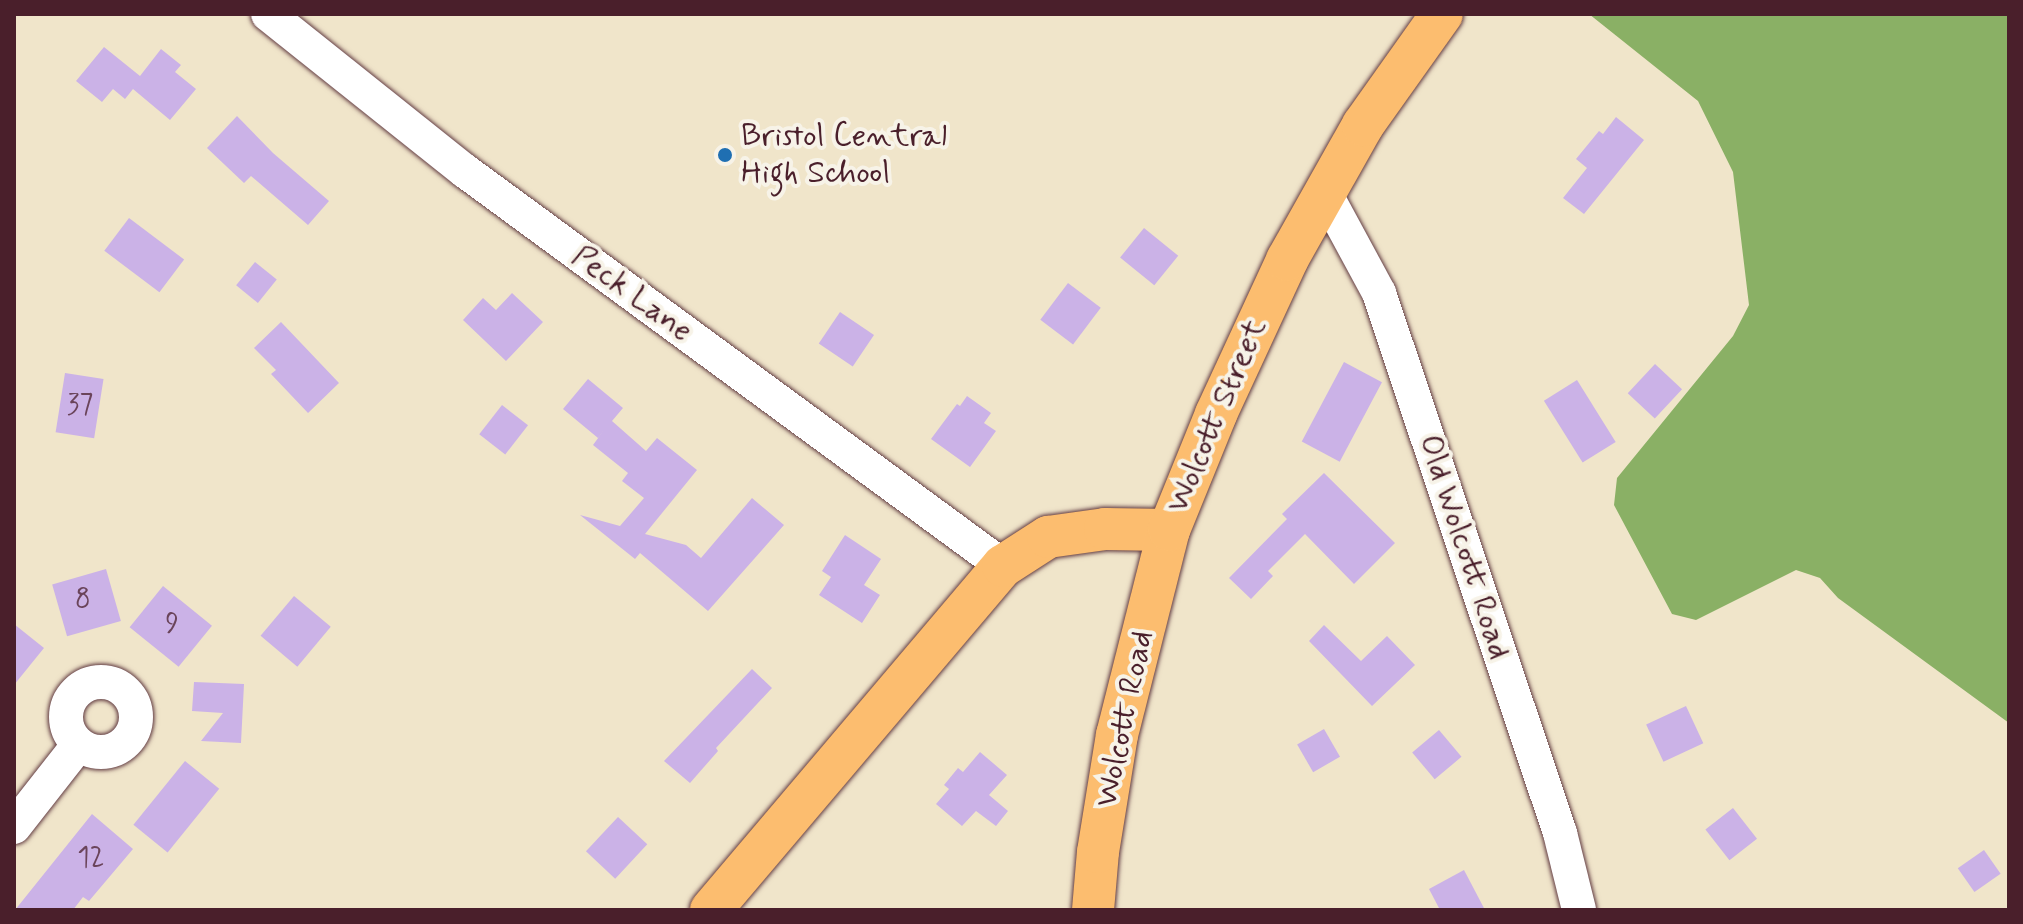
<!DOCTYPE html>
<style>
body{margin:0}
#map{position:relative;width:2023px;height:924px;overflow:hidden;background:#f0e5ca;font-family:Mynerve,sans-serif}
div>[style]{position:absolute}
.forest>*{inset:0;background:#8ab065}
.building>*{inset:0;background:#cbb2e7;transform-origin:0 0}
.roads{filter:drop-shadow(0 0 2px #633d43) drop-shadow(0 0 2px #633d43)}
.minor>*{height:34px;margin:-17px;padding:0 17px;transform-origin:17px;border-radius:17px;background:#fff}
.minor>.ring{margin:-17px;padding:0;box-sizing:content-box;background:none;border:34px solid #fff;border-radius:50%}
.major>*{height:42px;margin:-21px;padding:0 21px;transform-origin:21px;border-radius:21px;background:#fcbd6f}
.dots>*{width:22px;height:22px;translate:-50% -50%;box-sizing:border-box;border:4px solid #f7f3e8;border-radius:50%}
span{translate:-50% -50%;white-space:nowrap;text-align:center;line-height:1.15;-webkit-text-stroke:8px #f7f3e8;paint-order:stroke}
.number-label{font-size:28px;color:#6a445a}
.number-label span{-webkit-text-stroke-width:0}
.poi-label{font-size:32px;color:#4a1f2b}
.left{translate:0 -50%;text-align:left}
.street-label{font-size:32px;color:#4a1f2b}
.frame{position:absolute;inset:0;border:16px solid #4a1f2b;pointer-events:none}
</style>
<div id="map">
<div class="forest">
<i style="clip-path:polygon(1589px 14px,2009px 14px,2009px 723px,1838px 598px,1820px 578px,1796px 570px,1696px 620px,1672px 614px,1614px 505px,1617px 478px,1733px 336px,1749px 305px,1733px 172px,1698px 101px)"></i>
</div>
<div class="building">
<i style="clip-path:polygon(104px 47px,140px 76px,161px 49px,181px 65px,175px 72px,196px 89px,170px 120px,133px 89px,125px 99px,113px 89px,102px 102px,76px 81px)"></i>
<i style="clip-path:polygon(237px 116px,273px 153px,329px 201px,308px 225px,251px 176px,244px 183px,207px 148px)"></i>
<i style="clip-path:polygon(1616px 117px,1644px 140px,1584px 214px,1563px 198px,1587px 168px,1576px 159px,1599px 131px,1603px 134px)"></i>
<i style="left:129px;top:218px;width:69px;height:41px;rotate:37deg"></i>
<i style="left:1144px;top:228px;width:44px;height:38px;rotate:39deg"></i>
<i style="left:255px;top:262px;width:28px;height:30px;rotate:39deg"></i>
<i style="left:1068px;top:283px;width:41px;height:46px;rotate:37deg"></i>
<i style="clip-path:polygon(512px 293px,543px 322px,506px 361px,463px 320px,483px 298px,496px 310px)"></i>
<i style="left:840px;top:312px;width:41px;height:38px;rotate:34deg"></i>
<i style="clip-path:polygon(281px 322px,339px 383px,308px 413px,271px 374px,276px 370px,254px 348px)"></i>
<i style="left:1344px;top:362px;width:43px;height:90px;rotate:28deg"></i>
<i style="left:1655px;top:364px;width:37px;height:40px;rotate:43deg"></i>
<i style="left:65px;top:373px;width:39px;height:60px;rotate:9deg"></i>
<i style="clip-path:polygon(588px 379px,623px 408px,612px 421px,646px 451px,657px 438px,697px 470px,645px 534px,686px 545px,701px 558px,752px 498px,784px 525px,708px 611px,640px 553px,635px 559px,580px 515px,620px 526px,644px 498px,622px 481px,628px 473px,593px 445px,604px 430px,598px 438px,563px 409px)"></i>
<i style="left:1577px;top:380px;width:73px;height:39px;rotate:58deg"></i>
<i style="clip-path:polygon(967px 396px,991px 413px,984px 423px,996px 431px,970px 467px,931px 439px,957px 404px,960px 406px)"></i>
<i style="left:502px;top:405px;width:33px;height:37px;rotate:38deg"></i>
<i style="clip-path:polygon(1324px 473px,1395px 543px,1354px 584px,1305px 534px,1268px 571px,1273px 576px,1251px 599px,1229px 578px,1287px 519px,1282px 514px)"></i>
<i style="clip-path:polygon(845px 535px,881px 559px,864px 585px,880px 595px,862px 623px,819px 595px,831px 577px,822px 571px)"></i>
<i style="left:106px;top:569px;width:54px;height:56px;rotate:74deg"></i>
<i style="left:163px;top:586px;width:63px;height:53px;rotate:39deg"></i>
<i style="left:294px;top:596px;width:48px;height:52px;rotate:40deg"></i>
<i style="clip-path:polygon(14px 624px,44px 648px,14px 685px)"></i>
<i style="clip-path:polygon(1324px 625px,1361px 661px,1387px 636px,1415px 665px,1372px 706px,1309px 641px)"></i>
<i style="clip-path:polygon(752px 669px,772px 688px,716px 748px,718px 751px,690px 783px,664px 761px)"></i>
<i style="clip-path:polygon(194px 682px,244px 684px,241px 743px,201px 741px,223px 713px,192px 711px)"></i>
<i style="left:1686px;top:706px;width:41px;height:44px;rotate:65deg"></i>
<i style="left:1324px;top:729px;width:32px;height:31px;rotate:60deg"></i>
<i style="left:1439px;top:730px;width:35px;height:35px;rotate:50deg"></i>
<i style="clip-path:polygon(980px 752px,1007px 775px,989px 795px,1008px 811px,996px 826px,976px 811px,962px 826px,936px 804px,949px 789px,944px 785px,958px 768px,963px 772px)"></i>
<i style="left:185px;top:761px;width:44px;height:82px;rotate:39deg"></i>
<i style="left:1733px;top:808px;width:39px;height:35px;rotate:52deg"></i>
<i style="clip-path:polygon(92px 814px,133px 849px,89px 901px,83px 897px,73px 910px,15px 910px)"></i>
<i style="left:618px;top:817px;width:40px;height:47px;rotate:43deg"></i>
<i style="left:1984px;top:850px;width:29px;height:32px;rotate:55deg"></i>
<i style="clip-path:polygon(1464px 870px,1485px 910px,1440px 910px,1429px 889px)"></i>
</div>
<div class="roads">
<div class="minor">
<i style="left:268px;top:14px;width:252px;rotate:38.6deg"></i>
<i style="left:465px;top:171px;width:667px;rotate:36.29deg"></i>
<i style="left:1325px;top:193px;width:114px;rotate:61.6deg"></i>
<i style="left:1379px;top:293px;width:570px;rotate:71.47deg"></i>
<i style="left:1560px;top:833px;width:79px;rotate:76.1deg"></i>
<i class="ring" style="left:66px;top:682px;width:36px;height:36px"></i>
<i style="left:14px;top:827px;width:105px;rotate:-51.9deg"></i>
</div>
<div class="major">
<i style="left:711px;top:910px;width:451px;rotate:-49.7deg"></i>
<i style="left:1003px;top:566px;width:54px;rotate:-32.8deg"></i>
<i style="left:1048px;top:537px;width:58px;rotate:-8deg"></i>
<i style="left:1105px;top:529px;width:64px;rotate:0.9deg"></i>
<i style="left:1093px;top:910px;width:58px;rotate:-85.1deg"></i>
<i style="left:1098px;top:852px;width:119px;rotate:-80.8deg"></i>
<i style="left:1117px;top:735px;width:211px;rotate:-75.8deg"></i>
<i style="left:1169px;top:530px;width:125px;rotate:-67.9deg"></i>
<i style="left:1216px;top:414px;width:170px;rotate:-65.2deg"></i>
<i style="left:1287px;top:260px;width:155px;rotate:-60.6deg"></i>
<i style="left:1363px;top:125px;width:136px;rotate:-54.6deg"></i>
</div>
</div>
<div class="dots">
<i style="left:725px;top:155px;background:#1f6fb2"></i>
</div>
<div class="number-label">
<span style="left:80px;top:406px">37</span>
<span style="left:83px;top:600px">8</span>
<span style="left:172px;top:625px">9</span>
<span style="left:91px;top:859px">12</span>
</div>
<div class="poi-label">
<span class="left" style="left:741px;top:155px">Bristol Central<br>High School</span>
</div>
<div class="street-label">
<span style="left:632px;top:294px;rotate:36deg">Peck Lane</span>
<span style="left:1217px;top:416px;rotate:-67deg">Wolcott Street</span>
<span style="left:1464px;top:547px;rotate:72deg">Old Wolcott Road</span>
<span style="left:1125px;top:719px;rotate:-78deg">Wolcott Road</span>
</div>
<div class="frame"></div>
</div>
